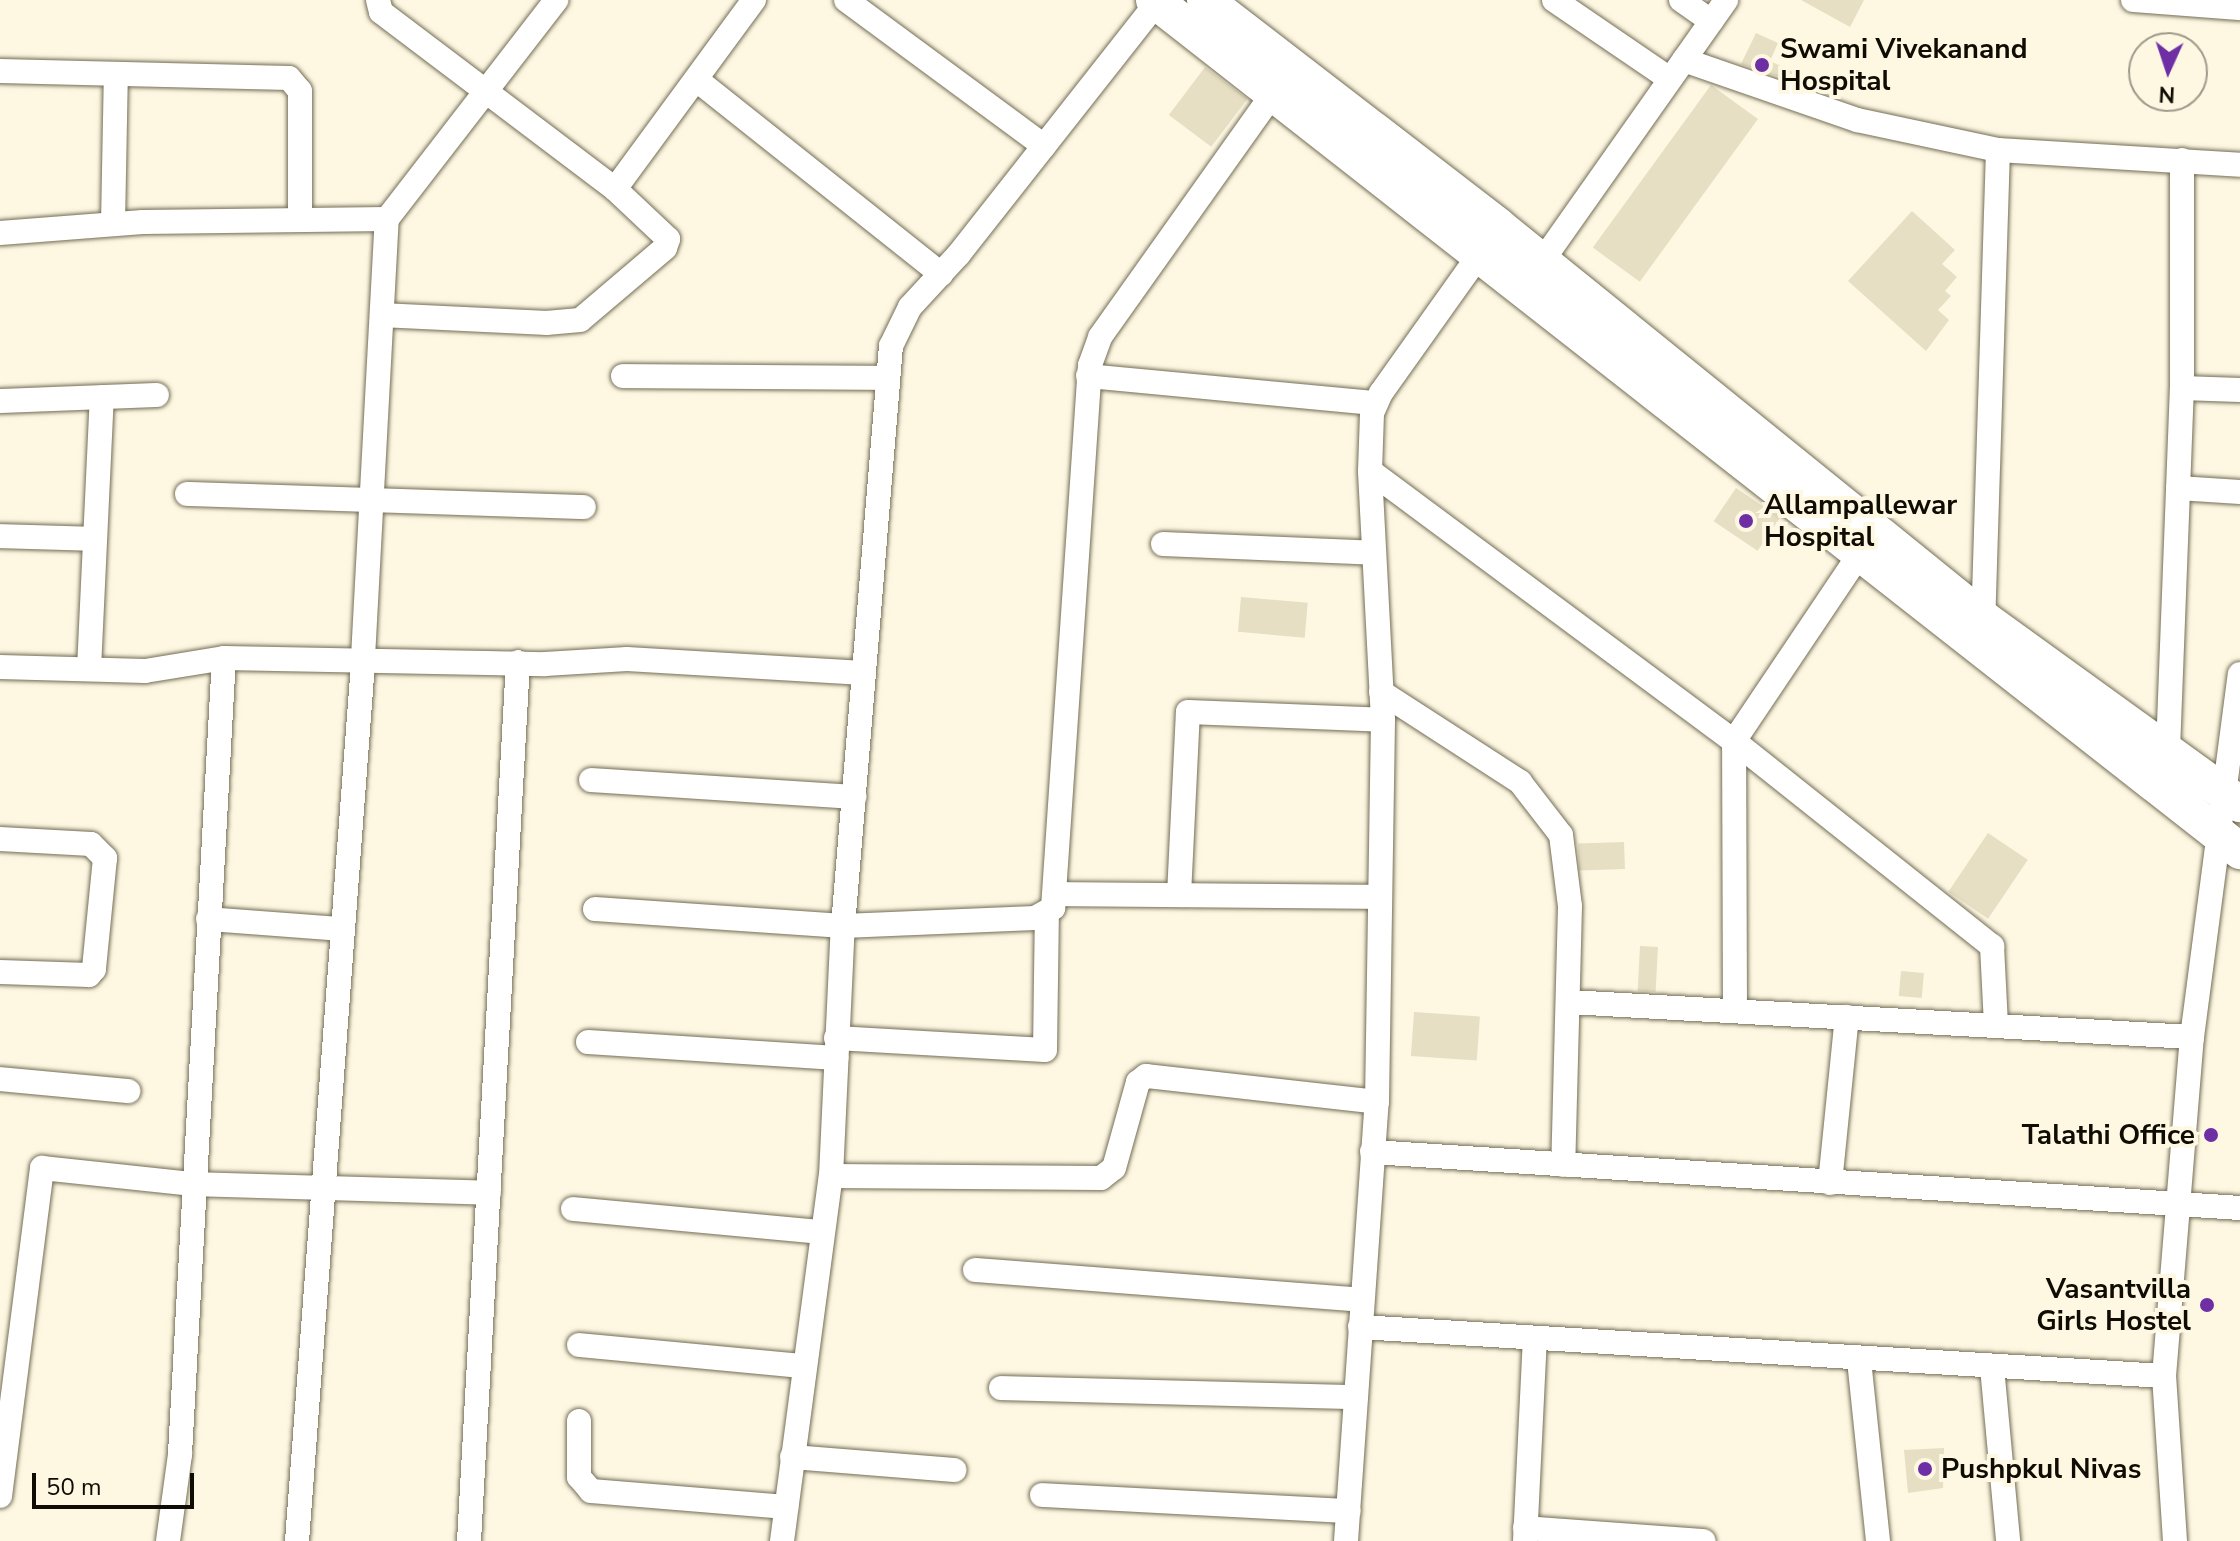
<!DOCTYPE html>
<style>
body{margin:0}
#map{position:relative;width:2240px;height:1541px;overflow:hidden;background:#fef8e3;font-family:"Nunito Sans",sans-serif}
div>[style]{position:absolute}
.building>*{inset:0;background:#e6dfc4;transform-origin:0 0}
.roads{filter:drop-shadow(0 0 2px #746d55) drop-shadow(0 0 2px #746d55)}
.street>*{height:24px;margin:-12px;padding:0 12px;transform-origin:12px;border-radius:12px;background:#fff}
.secondary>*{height:36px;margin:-18px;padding:0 18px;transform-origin:18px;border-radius:18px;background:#fff}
.dots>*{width:22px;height:22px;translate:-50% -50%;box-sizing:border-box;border:4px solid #fef8e3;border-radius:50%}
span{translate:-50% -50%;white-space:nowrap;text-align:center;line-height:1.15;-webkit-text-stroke:8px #fef8e3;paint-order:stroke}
.poi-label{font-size:28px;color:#0f0c04;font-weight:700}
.left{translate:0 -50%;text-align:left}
.right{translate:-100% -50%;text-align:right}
.north{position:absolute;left:2128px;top:32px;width:80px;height:80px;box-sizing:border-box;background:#fef8e3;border:2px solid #9e9a8a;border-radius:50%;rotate:183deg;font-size:22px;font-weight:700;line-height:32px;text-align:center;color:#0f0c04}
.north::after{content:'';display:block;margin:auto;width:28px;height:36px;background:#6e2fa5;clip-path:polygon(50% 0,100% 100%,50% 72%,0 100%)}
.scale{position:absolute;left:32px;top:1473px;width:162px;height:36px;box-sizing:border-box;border:4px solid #0f0c04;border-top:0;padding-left:10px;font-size:24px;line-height:28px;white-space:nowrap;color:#0f0c04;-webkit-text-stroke:6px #fef8e3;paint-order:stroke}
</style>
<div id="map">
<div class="building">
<i style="clip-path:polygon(1801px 0,1864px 0,1850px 27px)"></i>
<i style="clip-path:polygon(1756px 33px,1778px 43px,1770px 61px,1793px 72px,1789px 80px,1741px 64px)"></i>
<i style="left:1205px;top:67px;width:53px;height:60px;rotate:37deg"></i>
<i style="left:1711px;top:85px;width:58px;height:201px;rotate:36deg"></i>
<i style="clip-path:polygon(1912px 211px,1955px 250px,1942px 264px,1957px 277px,1945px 291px,1951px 296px,1938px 310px,1949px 320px,1926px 351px,1848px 281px)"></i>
<i style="left:1736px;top:488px;width:53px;height:40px;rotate:34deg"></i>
<i style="left:1241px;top:597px;width:67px;height:35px;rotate:5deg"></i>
<i style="left:1988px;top:833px;width:48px;height:71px;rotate:34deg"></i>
<i style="left:1624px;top:842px;width:27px;height:46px;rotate:88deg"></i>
<i style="left:1640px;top:946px;width:18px;height:45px;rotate:3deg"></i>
<i style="left:1901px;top:971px;width:23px;height:25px;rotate:5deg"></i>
<i style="left:1414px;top:1012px;width:66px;height:44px;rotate:4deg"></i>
<i style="clip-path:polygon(1944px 1448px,1943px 1488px,1908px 1493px,1904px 1450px)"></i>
</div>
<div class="roads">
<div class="street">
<i style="left:378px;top:0;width:12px;rotate:76deg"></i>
<i style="left:381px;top:12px;width:293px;rotate:37.1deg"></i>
<i style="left:615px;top:189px;width:73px;rotate:43.3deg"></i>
<i style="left:668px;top:239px;width:9px;rotate:108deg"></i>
<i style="left:665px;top:248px;width:111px;rotate:139.7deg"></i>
<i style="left:580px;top:320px;width:34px;rotate:175deg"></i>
<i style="left:546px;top:323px;width:164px;rotate:-177.2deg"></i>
<i style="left:846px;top:0;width:246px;rotate:36.4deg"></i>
<i style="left:1554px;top:0;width:140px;rotate:34.3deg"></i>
<i style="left:1681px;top:0;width:37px;rotate:35deg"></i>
<i style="left:2133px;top:0;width:107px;rotate:4.3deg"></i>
<i style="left:1684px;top:60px;width:183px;rotate:19.1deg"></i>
<i style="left:1857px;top:120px;width:144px;rotate:12deg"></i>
<i style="left:1998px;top:150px;width:242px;rotate:3.5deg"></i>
<i style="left:0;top:71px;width:289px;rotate:1.4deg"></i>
<i style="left:289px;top:78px;width:17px;rotate:50deg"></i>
<i style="left:300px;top:91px;width:129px;rotate:90deg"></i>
<i style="left:697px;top:80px;width:312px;rotate:38.5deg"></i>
<i style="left:615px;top:189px;width:235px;rotate:-53.7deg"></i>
<i style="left:113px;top:224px;width:150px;rotate:-88.9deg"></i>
<i style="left:0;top:233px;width:143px;rotate:-4.4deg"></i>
<i style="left:143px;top:222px;width:244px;rotate:-0.7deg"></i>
<i style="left:1533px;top:274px;width:335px;rotate:-54.8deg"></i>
<i style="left:623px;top:376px;width:265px;rotate:0.4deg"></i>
<i style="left:1088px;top:376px;width:288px;rotate:5.4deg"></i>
<i style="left:2182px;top:388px;width:58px;rotate:2deg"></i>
<i style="left:0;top:401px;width:157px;rotate:-2.2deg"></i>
<i style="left:1370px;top:471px;width:453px;rotate:36.6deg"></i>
<i style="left:1734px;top:741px;width:330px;rotate:38.5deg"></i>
<i style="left:1992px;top:946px;width:78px;rotate:87.1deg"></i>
<i style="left:2178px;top:488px;width:62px;rotate:3.7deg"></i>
<i style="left:187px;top:494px;width:397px;rotate:1.9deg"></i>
<i style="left:0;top:536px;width:95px;rotate:1.8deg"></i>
<i style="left:1163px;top:544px;width:211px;rotate:2.4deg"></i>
<i style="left:1983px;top:627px;width:477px;rotate:-88.2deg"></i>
<i style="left:0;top:667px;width:145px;rotate:1.6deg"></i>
<i style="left:145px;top:671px;width:80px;rotate:-9.3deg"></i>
<i style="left:224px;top:658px;width:321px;rotate:1.1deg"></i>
<i style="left:545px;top:664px;width:82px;rotate:-3.5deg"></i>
<i style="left:627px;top:659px;width:237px;rotate:3.4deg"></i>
<i style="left:89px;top:669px;width:272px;rotate:-87.3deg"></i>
<i style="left:1381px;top:692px;width:166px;rotate:32.9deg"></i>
<i style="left:1520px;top:782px;width:67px;rotate:52.3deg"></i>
<i style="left:1561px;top:835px;width:72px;rotate:82.8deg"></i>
<i style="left:1570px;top:906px;width:259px;rotate:91.5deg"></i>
<i style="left:2168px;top:750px;width:362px;rotate:-87.8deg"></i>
<i style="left:2182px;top:388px;width:228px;rotate:-90deg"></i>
<i style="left:591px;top:780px;width:264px;rotate:3.7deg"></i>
<i style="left:0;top:839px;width:91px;rotate:3.1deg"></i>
<i style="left:91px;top:844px;width:20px;rotate:45deg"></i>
<i style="left:105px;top:858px;width:112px;rotate:95.7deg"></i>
<i style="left:94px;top:969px;width:8px;rotate:130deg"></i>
<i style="left:89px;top:975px;width:89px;rotate:-178.1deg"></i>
<i style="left:1058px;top:894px;width:322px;rotate:0.5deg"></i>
<i style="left:1179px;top:895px;width:183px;rotate:-87.2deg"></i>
<i style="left:1188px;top:712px;width:195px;rotate:2.3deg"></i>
<i style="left:595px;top:909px;width:249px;rotate:3.9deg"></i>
<i style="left:843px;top:926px;width:192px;rotate:-2.4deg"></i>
<i style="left:1035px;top:918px;width:21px;rotate:-29deg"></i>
<i style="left:1053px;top:908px;width:544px;rotate:-86.1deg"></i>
<i style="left:1090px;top:365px;width:30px;rotate:-70deg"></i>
<i style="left:1100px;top:337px;width:298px;rotate:-54.6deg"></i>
<i style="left:208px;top:919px;width:133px;rotate:4.3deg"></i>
<i style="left:1569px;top:1002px;width:624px;rotate:3.22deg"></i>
<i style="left:1735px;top:1011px;width:270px;rotate:-90.2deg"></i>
<i style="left:1734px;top:741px;width:224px;rotate:-56.1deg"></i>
<i style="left:836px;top:1038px;width:209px;rotate:3.3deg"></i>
<i style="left:1045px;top:1050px;width:136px;rotate:-89.2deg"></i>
<i style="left:588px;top:1042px;width:249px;rotate:3.7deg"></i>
<i style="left:0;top:1079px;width:129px;rotate:5.4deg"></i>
<i style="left:1372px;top:1152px;width:870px;rotate:3.69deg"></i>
<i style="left:831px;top:1176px;width:270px;rotate:0.4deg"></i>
<i style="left:1101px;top:1178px;width:16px;rotate:-38deg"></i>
<i style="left:1114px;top:1168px;width:89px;rotate:-74.4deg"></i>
<i style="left:1138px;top:1082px;width:10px;rotate:-37deg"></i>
<i style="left:1146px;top:1076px;width:232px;rotate:6.4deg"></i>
<i style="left:1830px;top:1183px;width:167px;rotate:-84.2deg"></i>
<i style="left:573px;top:1209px;width:249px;rotate:5.3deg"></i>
<i style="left:975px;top:1270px;width:388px;rotate:4.4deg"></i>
<i style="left:1360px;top:1327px;width:805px;rotate:3.49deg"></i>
<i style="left:579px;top:1345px;width:225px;rotate:5.4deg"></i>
<i style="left:1859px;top:1360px;width:182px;rotate:84deg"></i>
<i style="left:1992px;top:1367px;width:175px;rotate:84.7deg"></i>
<i style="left:1001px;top:1388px;width:355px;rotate:1.5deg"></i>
<i style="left:579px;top:1421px;width:56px;rotate:90deg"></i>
<i style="left:579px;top:1477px;width:18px;rotate:49deg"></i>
<i style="left:591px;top:1491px;width:196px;rotate:4.7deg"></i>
<i style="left:792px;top:1457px;width:163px;rotate:4.6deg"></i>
<i style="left:1042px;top:1495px;width:307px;rotate:3deg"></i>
<i style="left:0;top:1496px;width:331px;rotate:-82.7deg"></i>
<i style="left:42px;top:1168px;width:150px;rotate:6.1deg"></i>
<i style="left:191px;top:1184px;width:298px;rotate:1.7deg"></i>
<i style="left:1525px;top:1528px;width:179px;rotate:4.2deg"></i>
<i style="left:168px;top:1541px;width:88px;rotate:-82.1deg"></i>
<i style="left:180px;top:1454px;width:797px;rotate:-86.84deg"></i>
<i style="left:297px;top:1541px;width:867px;rotate:-85.7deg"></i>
<i style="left:362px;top:676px;width:458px;rotate:-86.9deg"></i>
<i style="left:387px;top:219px;width:277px;rotate:-52.3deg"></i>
<i style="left:469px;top:1541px;width:880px;rotate:-86.81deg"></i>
<i style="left:782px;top:1541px;width:368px;rotate:-82.4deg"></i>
<i style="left:831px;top:1176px;width:250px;rotate:-87.3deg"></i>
<i style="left:843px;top:926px;width:582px;rotate:-85.27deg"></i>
<i style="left:891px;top:346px;width:43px;rotate:-64deg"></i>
<i style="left:910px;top:307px;width:72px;rotate:-47.2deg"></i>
<i style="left:959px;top:254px;width:323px;rotate:-51.8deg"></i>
<i style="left:1346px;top:1541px;width:440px;rotate:-86deg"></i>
<i style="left:1377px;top:1102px;width:382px;rotate:-89.1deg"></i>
<i style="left:1383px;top:720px;width:249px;rotate:-93deg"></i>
<i style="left:1370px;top:471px;width:58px;rotate:-88deg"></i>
<i style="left:1372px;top:413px;width:22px;rotate:-66deg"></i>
<i style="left:1381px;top:393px;width:181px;rotate:-54.6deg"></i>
<i style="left:1525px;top:1541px;width:202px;rotate:-87.2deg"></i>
<i style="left:2175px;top:1541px;width:165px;rotate:-93.8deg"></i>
<i style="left:2164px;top:1376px;width:340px;rotate:-85.3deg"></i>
<i style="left:2192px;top:1037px;width:366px;rotate:-82.5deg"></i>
</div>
<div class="secondary">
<i style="left:1154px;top:0;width:1380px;rotate:38.08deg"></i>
<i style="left:1205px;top:0;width:370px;rotate:37.6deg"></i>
<i style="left:1498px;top:226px;width:625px;rotate:38.96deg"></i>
<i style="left:1984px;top:619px;width:316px;rotate:35.9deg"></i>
</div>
</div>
<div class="dots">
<i style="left:1762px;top:65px;background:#6e2fa5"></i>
<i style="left:1746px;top:521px;background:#6e2fa5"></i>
<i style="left:2211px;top:1135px;background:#6e2fa5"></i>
<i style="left:2207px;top:1305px;background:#6e2fa5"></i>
<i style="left:1925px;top:1469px;background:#6e2fa5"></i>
</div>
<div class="poi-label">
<span class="left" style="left:1780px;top:65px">Swami Vivekanand<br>Hospital</span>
<span class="left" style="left:1764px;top:521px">Allampallewar<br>Hospital</span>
<span class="right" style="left:2195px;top:1135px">Talathi Office</span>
<span class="right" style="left:2191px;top:1305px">Vasantvilla<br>Girls Hostel</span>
<span class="left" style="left:1941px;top:1469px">Pushpkul Nivas</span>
</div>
<div class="north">N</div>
<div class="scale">50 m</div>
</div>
